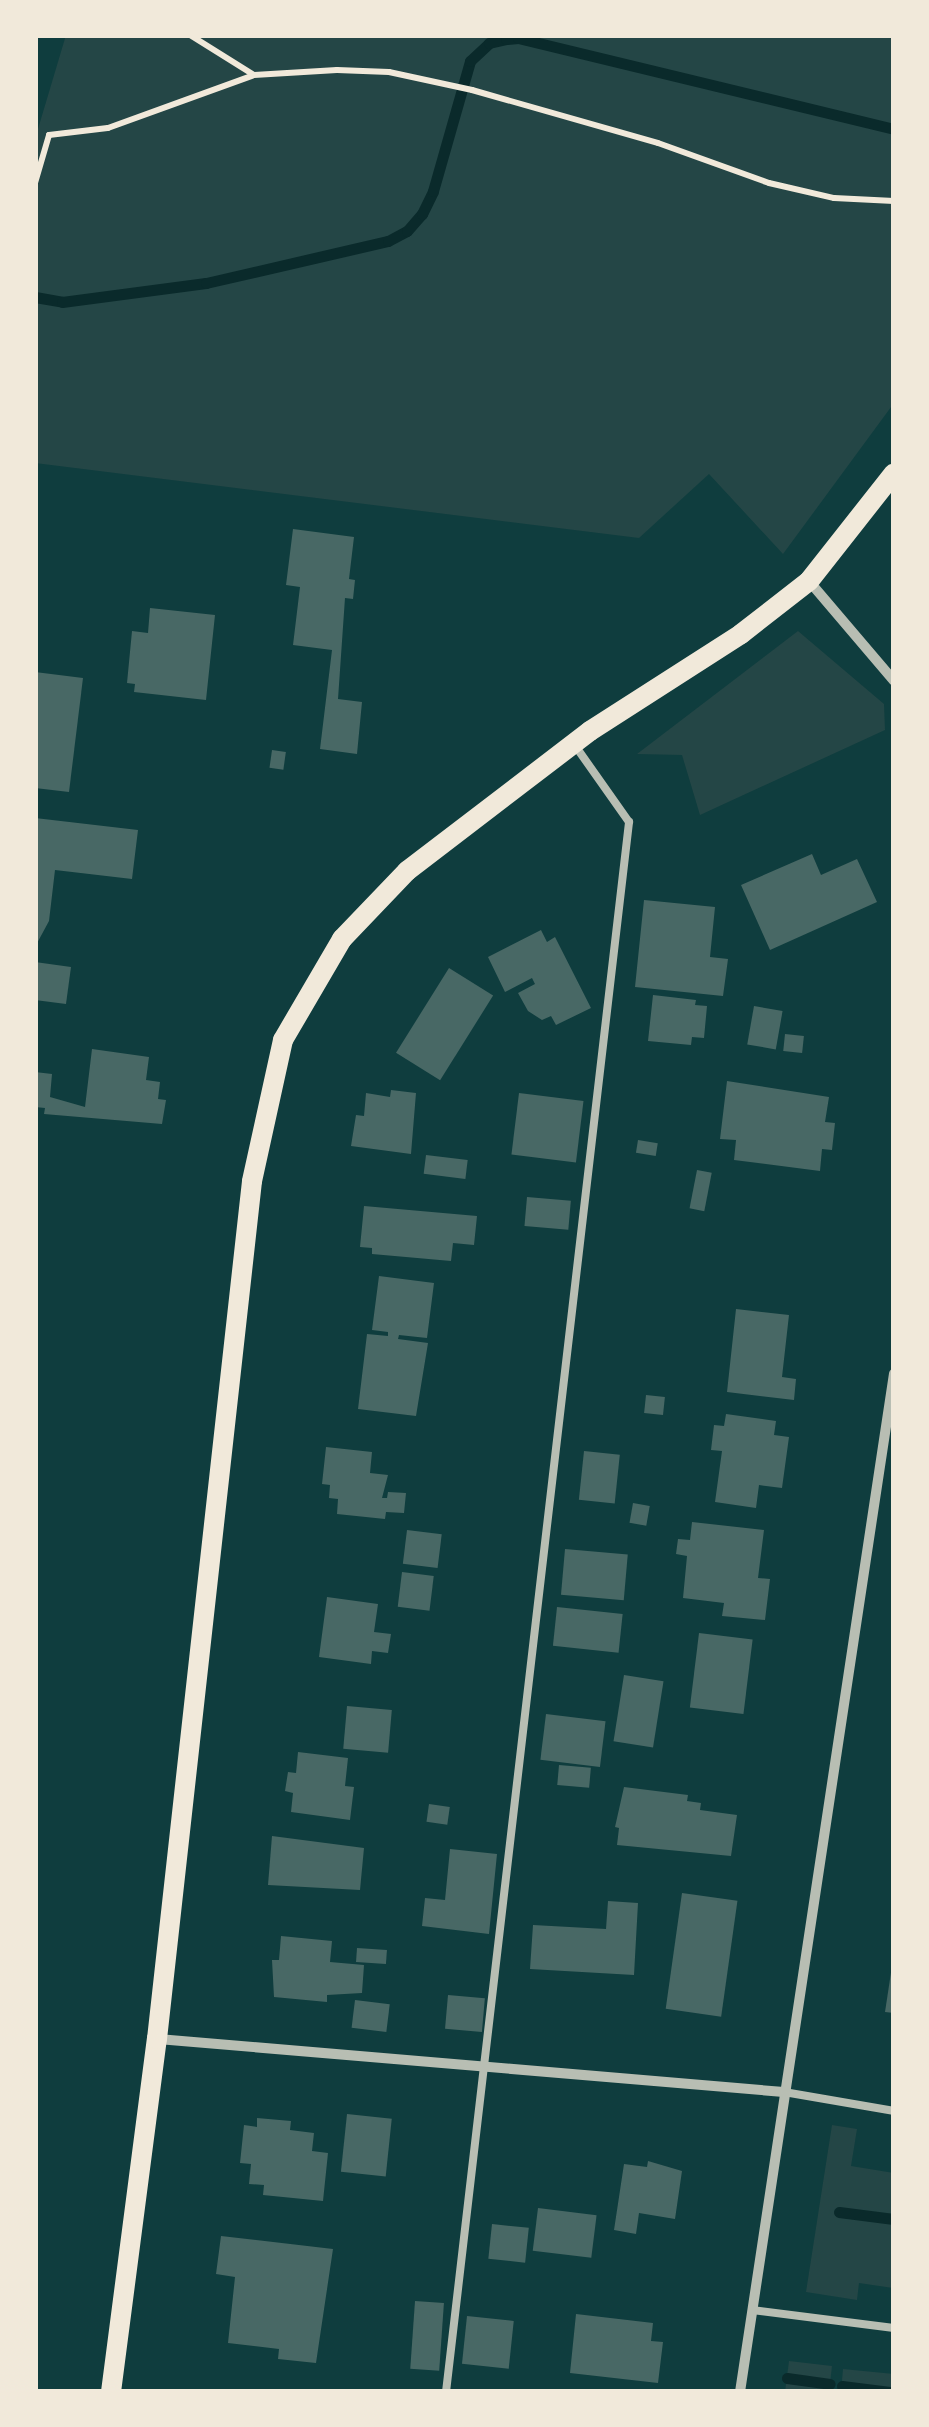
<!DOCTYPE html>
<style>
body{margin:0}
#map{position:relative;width:929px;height:2427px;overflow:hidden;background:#0f3d3e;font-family:"Noto Serif",serif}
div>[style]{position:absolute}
.green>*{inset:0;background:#244646}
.stream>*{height:11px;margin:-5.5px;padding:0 5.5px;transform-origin:5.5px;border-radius:5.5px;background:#0a2a2b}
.building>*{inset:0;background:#486865;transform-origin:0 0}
.path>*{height:6px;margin:-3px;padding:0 3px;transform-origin:3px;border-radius:3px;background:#f1e9da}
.service>*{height:8px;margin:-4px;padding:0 4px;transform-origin:4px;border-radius:4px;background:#b8beb3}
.minor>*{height:10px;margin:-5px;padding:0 5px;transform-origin:5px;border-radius:5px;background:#b8beb3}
.secondary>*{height:20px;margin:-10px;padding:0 10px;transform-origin:10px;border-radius:10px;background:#f1e9da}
span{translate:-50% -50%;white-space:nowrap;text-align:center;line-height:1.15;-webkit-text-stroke:10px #f1e9da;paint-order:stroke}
.frame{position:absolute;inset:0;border:38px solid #f1e9da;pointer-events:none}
</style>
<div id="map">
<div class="green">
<i style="clip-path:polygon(66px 35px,894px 35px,894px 403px,783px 554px,709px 474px,639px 538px,35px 463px,35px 139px)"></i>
<i style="clip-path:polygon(798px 631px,884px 704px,885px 730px,700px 815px,682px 755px,637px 754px)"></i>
<i style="clip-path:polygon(832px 2125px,857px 2129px,851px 2166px,894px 2173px,893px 2288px,859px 2283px,857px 2300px,806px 2292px)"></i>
<i style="clip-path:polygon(789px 2361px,832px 2366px,829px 2392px,785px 2392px)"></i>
<i style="clip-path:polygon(843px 2369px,894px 2374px,894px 2392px,841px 2392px)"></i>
</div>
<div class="stream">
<i style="left:35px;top:297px;width:27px;rotate:10deg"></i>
<i style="left:62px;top:302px;width:145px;rotate:-7.5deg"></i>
<i style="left:206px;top:283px;width:187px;rotate:-13deg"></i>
<i style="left:388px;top:241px;width:21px;rotate:-28deg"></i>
<i style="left:407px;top:231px;width:23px;rotate:-49deg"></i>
<i style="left:422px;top:214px;width:25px;rotate:-64deg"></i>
<i style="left:433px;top:191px;width:135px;rotate:-74.1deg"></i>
<i style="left:470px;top:61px;width:26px;rotate:-43deg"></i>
<i style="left:489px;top:43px;width:17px;rotate:-13deg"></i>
<i style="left:506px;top:39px;width:12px;rotate:-5deg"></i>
<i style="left:518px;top:38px;width:387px;rotate:13.6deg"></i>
<i style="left:839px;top:2212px;width:55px;rotate:7.3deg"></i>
<i style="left:787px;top:2378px;width:43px;rotate:7.9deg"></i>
<i style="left:842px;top:2386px;width:48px;rotate:7.1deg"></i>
</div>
<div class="building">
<i style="clip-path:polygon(293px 529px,354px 537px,349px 579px,355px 580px,353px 599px,345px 598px,338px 699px,362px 702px,357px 754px,320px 749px,332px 650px,293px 645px,300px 587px,286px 585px)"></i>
<i style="clip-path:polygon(150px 608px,215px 615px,206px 700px,134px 692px,135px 684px,127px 683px,132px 631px,148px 633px)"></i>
<i style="clip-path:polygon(35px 672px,83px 678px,69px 792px,35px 788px)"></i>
<i style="left:272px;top:750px;width:14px;height:18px;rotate:8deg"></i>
<i style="clip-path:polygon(35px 818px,138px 830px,132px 879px,55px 870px,49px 921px,35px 947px)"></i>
<i style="clip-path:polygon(812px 854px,821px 875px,857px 859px,877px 902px,770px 950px,741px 885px)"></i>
<i style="clip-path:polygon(644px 900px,715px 907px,710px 957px,728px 959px,723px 996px,635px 987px)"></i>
<i style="clip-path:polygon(541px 930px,547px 942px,555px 937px,591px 1008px,556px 1025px,551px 1016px,542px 1020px,528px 1011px,518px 993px,535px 984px,532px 978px,505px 992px,488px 957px)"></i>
<i style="clip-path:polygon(35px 962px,71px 967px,66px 1004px,35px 1000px)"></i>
<i style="left:449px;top:968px;width:52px;height:100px;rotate:32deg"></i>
<i style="clip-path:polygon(653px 995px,696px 1000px,695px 1005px,707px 1006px,704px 1038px,692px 1037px,691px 1045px,648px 1041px)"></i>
<i style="left:754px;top:1006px;width:29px;height:39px;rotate:10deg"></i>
<i style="left:785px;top:1034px;width:19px;height:17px;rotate:6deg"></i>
<i style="clip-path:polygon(92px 1049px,149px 1057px,146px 1080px,160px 1082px,158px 1099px,166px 1100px,162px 1124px,44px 1114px,45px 1108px,35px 1107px,35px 1072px,52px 1074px,50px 1097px,85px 1107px)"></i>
<i style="clip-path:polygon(727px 1081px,829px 1097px,825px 1122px,835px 1123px,832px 1150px,822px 1149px,820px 1171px,734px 1160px,736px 1140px,720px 1139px)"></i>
<i style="clip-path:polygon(391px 1090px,416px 1093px,411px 1154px,351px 1146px,356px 1115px,364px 1116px,366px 1093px,390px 1097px)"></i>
<i style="left:519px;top:1093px;width:65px;height:62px;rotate:7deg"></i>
<i style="left:638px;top:1140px;width:20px;height:13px;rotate:9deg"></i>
<i style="left:426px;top:1155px;width:42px;height:19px;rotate:7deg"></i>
<i style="left:697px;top:1170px;width:15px;height:39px;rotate:11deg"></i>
<i style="left:527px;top:1197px;width:44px;height:29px;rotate:5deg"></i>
<i style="clip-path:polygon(364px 1206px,477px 1216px,474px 1245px,453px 1243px,451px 1261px,372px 1254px,372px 1248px,360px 1247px)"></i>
<i style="clip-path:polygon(379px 1276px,434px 1283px,427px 1338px,399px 1335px,398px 1339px,428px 1343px,416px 1416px,358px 1409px,367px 1334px,388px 1336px,388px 1332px,372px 1330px)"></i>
<i style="clip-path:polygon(736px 1309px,789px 1315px,782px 1377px,796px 1379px,794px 1400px,727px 1392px)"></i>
<i style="left:646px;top:1395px;width:19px;height:18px;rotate:6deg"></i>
<i style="clip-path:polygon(726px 1414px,776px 1421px,774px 1435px,789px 1437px,782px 1488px,759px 1485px,756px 1508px,715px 1502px,722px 1451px,711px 1450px,714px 1425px,724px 1426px)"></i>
<i style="clip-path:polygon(326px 1447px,372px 1452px,370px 1473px,388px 1475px,382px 1498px,387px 1498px,388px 1492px,406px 1493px,404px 1513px,386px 1512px,385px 1519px,337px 1514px,338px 1499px,329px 1498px,330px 1485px,322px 1484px)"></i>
<i style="left:584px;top:1451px;width:36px;height:49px;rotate:6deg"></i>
<i style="left:633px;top:1503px;width:17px;height:20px;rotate:10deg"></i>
<i style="clip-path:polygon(692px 1522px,764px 1530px,758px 1578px,770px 1579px,765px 1620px,722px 1616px,724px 1603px,683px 1598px,687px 1556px,676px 1554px,678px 1539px,690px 1540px)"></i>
<i style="left:407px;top:1530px;width:35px;height:34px;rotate:7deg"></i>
<i style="left:565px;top:1549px;width:63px;height:46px;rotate:5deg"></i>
<i style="left:402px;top:1572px;width:32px;height:35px;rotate:7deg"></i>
<i style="clip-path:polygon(327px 1597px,378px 1604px,374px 1632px,391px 1634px,388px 1653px,372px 1651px,371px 1664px,319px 1657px)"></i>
<i style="left:557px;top:1607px;width:66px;height:39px;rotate:6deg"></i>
<i style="left:699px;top:1633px;width:54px;height:75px;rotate:7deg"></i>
<i style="left:624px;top:1675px;width:40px;height:67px;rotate:9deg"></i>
<i style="left:347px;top:1706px;width:45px;height:43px;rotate:5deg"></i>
<i style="left:546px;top:1714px;width:60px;height:46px;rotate:7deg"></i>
<i style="clip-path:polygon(298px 1752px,348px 1758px,345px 1786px,354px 1787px,350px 1820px,291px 1812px,293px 1793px,285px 1791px,288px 1772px,296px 1773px)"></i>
<i style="left:559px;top:1765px;width:32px;height:20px;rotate:5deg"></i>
<i style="clip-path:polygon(624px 1787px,688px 1795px,687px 1801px,701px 1803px,700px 1810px,737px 1815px,731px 1856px,617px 1845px,619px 1828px,615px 1827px)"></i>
<i style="left:429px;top:1804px;width:21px;height:18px;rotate:8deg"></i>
<i style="clip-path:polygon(272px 1836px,364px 1848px,360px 1890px,268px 1885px)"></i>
<i style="clip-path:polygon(450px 1849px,497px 1854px,489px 1934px,422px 1926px,425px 1898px,445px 1900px)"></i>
<i style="left:682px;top:1893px;width:56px;height:117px;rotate:8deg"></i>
<i style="clip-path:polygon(608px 1901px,638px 1903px,634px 1975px,530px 1969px,533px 1925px,606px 1929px)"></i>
<i style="clip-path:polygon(281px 1936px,332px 1941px,330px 1962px,364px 1965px,362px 1993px,327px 1995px,327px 2002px,274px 1997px,272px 1960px,279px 1960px)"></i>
<i style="left:357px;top:1948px;width:30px;height:14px;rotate:4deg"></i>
<i style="clip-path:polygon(892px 1966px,894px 1966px,894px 2013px,885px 2012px)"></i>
<i style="left:448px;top:1995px;width:37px;height:34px;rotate:5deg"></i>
<i style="left:355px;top:2000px;width:35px;height:28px;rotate:7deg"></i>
<i style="left:347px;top:2114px;width:45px;height:58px;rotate:6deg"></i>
<i style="clip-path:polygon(257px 2118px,291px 2121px,290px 2130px,314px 2133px,312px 2151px,328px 2153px,323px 2201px,263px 2195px,264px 2185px,249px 2184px,251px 2164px,240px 2163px,244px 2125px,257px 2127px)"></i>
<i style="clip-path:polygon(648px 2161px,682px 2171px,675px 2219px,639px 2213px,636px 2234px,614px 2230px,624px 2164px,647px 2167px)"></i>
<i style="left:538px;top:2208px;width:59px;height:43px;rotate:7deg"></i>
<i style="left:492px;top:2224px;width:37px;height:35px;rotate:6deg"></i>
<i style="clip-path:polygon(221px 2236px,333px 2249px,316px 2363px,278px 2359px,279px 2349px,228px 2343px,235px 2277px,216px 2274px)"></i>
<i style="left:415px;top:2301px;width:29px;height:68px;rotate:4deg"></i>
<i style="clip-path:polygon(576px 2314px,653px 2323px,651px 2341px,663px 2342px,658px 2383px,570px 2373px)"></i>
<i style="left:467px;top:2316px;width:47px;height:48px;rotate:6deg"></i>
</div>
<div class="path">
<i style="left:190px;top:35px;width:75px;rotate:32deg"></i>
<i style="left:254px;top:75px;width:83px;rotate:-3.4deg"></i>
<i style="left:337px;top:70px;width:52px;rotate:2.2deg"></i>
<i style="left:389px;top:72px;width:85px;rotate:12.2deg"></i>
<i style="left:472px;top:90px;width:193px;rotate:15.9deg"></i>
<i style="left:658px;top:143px;width:118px;rotate:19.8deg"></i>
<i style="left:769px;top:183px;width:67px;rotate:13deg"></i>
<i style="left:834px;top:198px;width:60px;rotate:2.9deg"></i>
<i style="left:35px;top:183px;width:50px;rotate:-73.7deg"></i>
<i style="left:49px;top:135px;width:59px;rotate:-6.8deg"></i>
<i style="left:108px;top:128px;width:153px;rotate:-19.9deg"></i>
</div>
<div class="service">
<i style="left:784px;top:2092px;width:112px;rotate:9.8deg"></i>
<i style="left:752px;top:2310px;width:143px;rotate:7.2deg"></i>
<i style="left:446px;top:2392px;width:1581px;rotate:-83.35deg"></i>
<i style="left:629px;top:822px;width:95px;rotate:-125.2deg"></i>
</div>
<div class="minor">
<i style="left:809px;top:581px;width:131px;rotate:49.6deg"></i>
<i style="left:158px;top:2039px;width:628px;rotate:4.84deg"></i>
<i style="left:740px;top:2392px;width:1030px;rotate:-81.4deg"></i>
</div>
<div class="secondary">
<i style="left:111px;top:2392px;width:356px;rotate:-82.6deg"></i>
<i style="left:157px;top:2039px;width:863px;rotate:-83.68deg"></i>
<i style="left:252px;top:1181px;width:144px;rotate:-77.6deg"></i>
<i style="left:283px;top:1040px;width:117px;rotate:-59.7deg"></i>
<i style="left:342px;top:939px;width:94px;rotate:-46.3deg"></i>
<i style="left:407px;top:871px;width:230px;rotate:-37.4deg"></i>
<i style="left:590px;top:731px;width:179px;rotate:-32.7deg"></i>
<i style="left:741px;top:634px;width:86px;rotate:-37.9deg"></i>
<i style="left:809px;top:581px;width:137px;rotate:-51.8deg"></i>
</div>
<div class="frame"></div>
</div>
